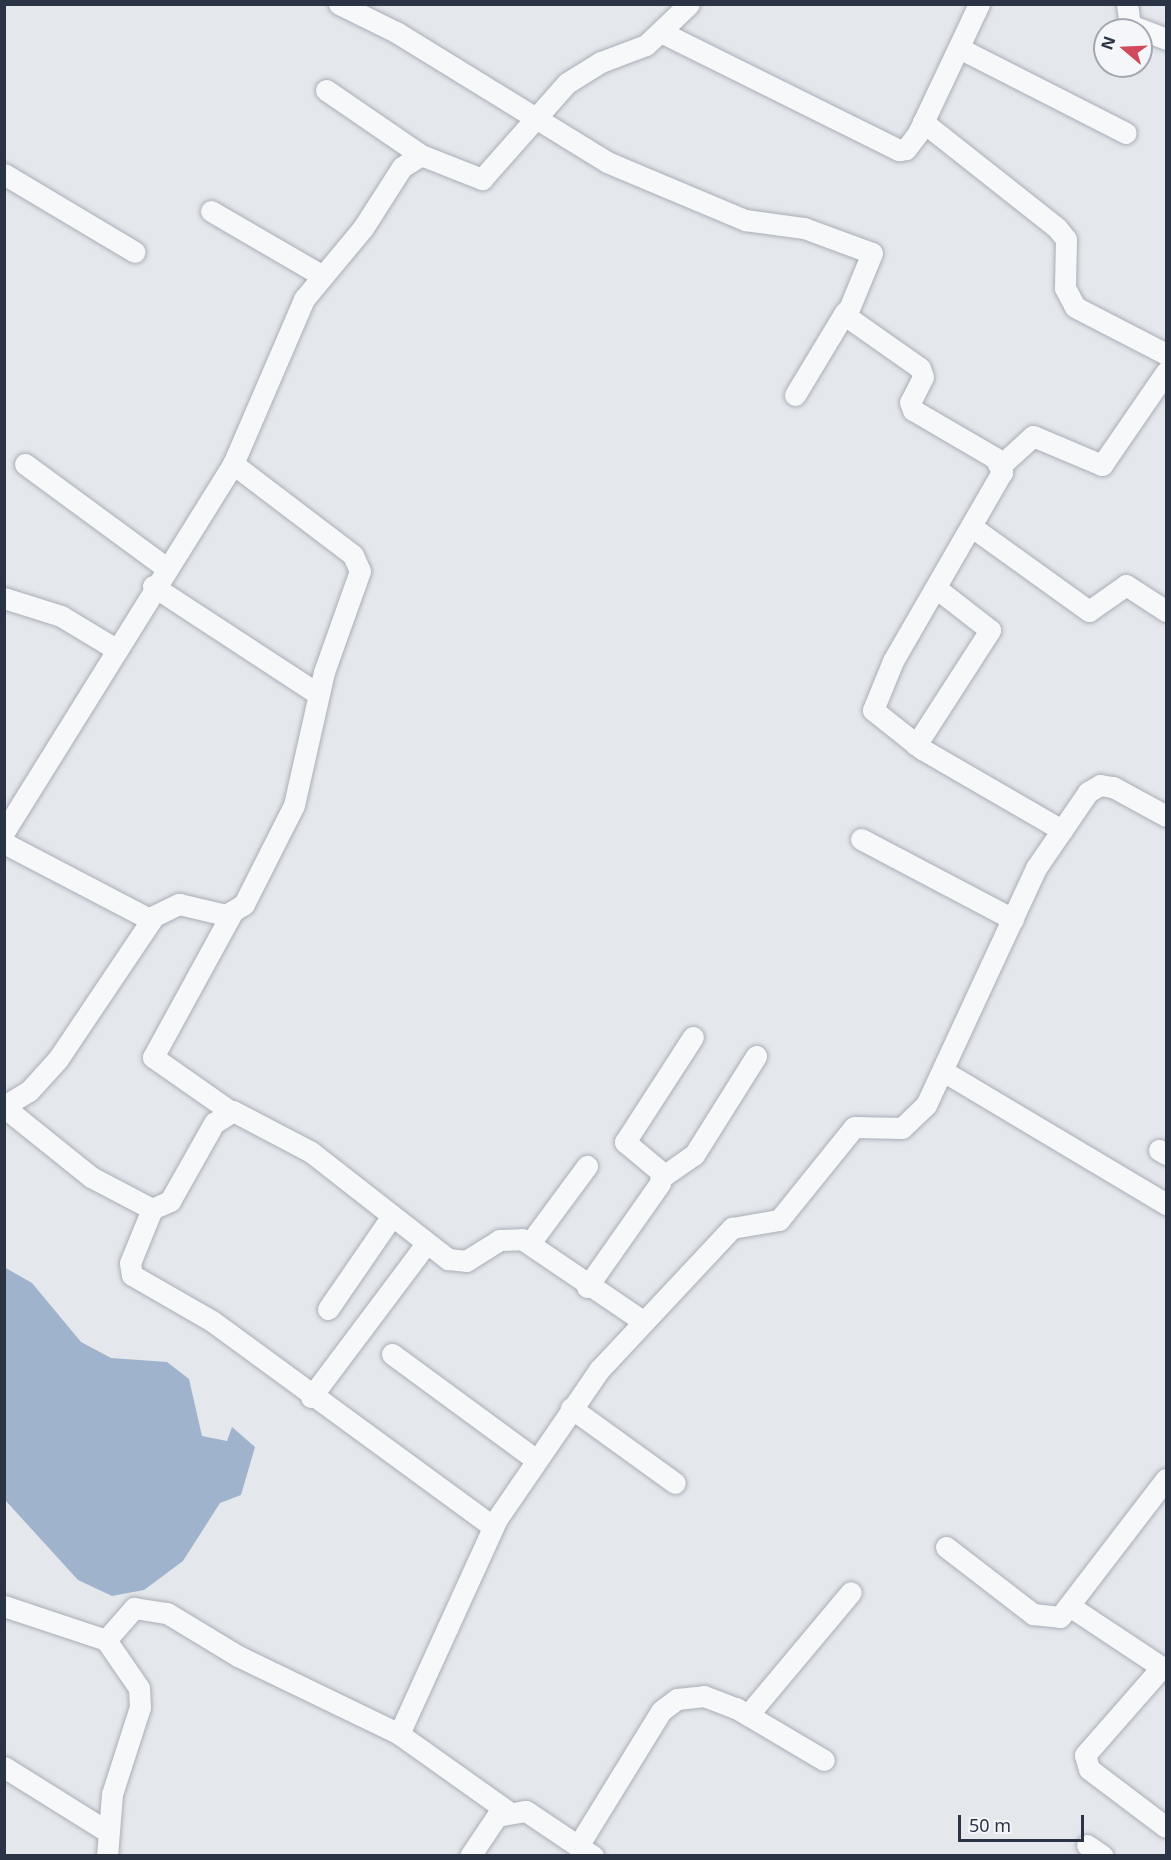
<!DOCTYPE html>
<style>
body{margin:0}
#map{position:relative;width:1171px;height:1860px;overflow:hidden;background:#e4e7ec;font-family:"Noto Sans",sans-serif}
div>[style]{position:absolute}
.water>*{inset:0;background:#9fb4cc}
.roads{filter:drop-shadow(0 0 2px #a9aeb7) drop-shadow(0 0 2px #a9aeb7)}
.minor>*{height:21px;margin:-10.5px;padding:0 10.5px;transform-origin:10.5px;border-radius:10.5px;background:#f7f8fa}
span{translate:-50% -50%;white-space:nowrap;text-align:center;line-height:1.15;-webkit-text-stroke:6px #f4f6f9;paint-order:stroke}
.frame{position:absolute;inset:0;border:6px solid #2b3445;pointer-events:none}
.north{position:absolute;left:1093px;top:18px;width:60px;height:60px;box-sizing:border-box;background:#f4f6f9;border:2px solid #a4a8b1;border-radius:50%;rotate:289deg;font-size:16px;font-weight:700;line-height:24px;text-align:center;color:#2b3445}
.north::after{content:'';display:block;margin:auto;width:21px;height:27px;background:#d1495b;clip-path:polygon(50% 0,100% 100%,50% 72%,0 100%)}
.scale{position:absolute;left:958px;top:1815px;width:126px;height:27px;box-sizing:border-box;border:3px solid #2b3445;border-top:0;padding-left:8px;font-size:18px;line-height:21px;white-space:nowrap;color:#2b3445;-webkit-text-stroke:4px #f4f6f9;paint-order:stroke}
</style>
<div id="map">
<div class="water">
<i style="clip-path:polygon(4px 1267px,32px 1283px,81px 1342px,111px 1358px,167px 1362px,189px 1379px,202px 1436px,227px 1441px,232px 1427px,255px 1447px,241px 1495px,220px 1503px,183px 1561px,144px 1590px,112px 1596px,78px 1580px,5px 1500px)"></i>
</div>
<div class="roads">
<div class="minor">
<i style="left:339px;top:4px;width:64px;rotate:26.2deg"></i>
<i style="left:396px;top:32px;width:248px;rotate:31.6deg"></i>
<i style="left:607px;top:162px;width:150px;rotate:22.8deg"></i>
<i style="left:745px;top:220px;width:60px;rotate:7.7deg"></i>
<i style="left:804px;top:228px;width:72px;rotate:20.2deg"></i>
<i style="left:872px;top:253px;width:68px;rotate:112.4deg"></i>
<i style="left:846px;top:316px;width:90px;rotate:35.1deg"></i>
<i style="left:920px;top:368px;width:9px;rotate:72deg"></i>
<i style="left:923px;top:377px;width:28px;rotate:117deg"></i>
<i style="left:910px;top:402px;width:9px;rotate:69deg"></i>
<i style="left:913px;top:410px;width:95px;rotate:30.3deg"></i>
<i style="left:995px;top:458px;width:16px;rotate:63deg"></i>
<i style="left:1002px;top:472px;width:218px;rotate:120deg"></i>
<i style="left:893px;top:661px;width:53px;rotate:112.2deg"></i>
<i style="left:873px;top:710px;width:63px;rotate:38.5deg"></i>
<i style="left:922px;top:749px;width:162px;rotate:30.1deg"></i>
<i style="left:1127px;top:4px;width:21px;rotate:82deg"></i>
<i style="left:1130px;top:25px;width:39px;rotate:21deg"></i>
<i style="left:661px;top:32px;width:266px;rotate:26.4deg"></i>
<i style="left:899px;top:150px;width:7px;rotate:-8deg"></i>
<i style="left:906px;top:149px;width:20px;rotate:-53deg"></i>
<i style="left:918px;top:133px;width:143px;rotate:-64.7deg"></i>
<i style="left:959px;top:48px;width:187px;rotate:27deg"></i>
<i style="left:326px;top:90px;width:115px;rotate:34.4deg"></i>
<i style="left:923px;top:122px;width:171px;rotate:38.3deg"></i>
<i style="left:1057px;top:228px;width:14px;rotate:51deg"></i>
<i style="left:1066px;top:239px;width:49px;rotate:91.2deg"></i>
<i style="left:1065px;top:288px;width:21px;rotate:62deg"></i>
<i style="left:1075px;top:307px;width:102px;rotate:27.3deg"></i>
<i style="left:4px;top:174px;width:152px;rotate:30.8deg"></i>
<i style="left:211px;top:211px;width:127px;rotate:30.2deg"></i>
<i style="left:795px;top:395px;width:97px;rotate:-58.9deg"></i>
<i style="left:25px;top:464px;width:174px;rotate:36.3deg"></i>
<i style="left:1001px;top:465px;width:43px;rotate:-42.2deg"></i>
<i style="left:1033px;top:436px;width:75px;rotate:22.8deg"></i>
<i style="left:1102px;top:465px;width:113px;rotate:-55.5deg"></i>
<i style="left:972px;top:527px;width:144px;rotate:35.7deg"></i>
<i style="left:1089px;top:611px;width:45px;rotate:-35.1deg"></i>
<i style="left:1126px;top:585px;width:48px;rotate:33deg"></i>
<i style="left:153px;top:586px;width:197px;rotate:33.2deg"></i>
<i style="left:4px;top:598px;width:60px;rotate:17.5deg"></i>
<i style="left:61px;top:616px;width:62px;rotate:31.1deg"></i>
<i style="left:916px;top:745px;width:137px;rotate:-57.2deg"></i>
<i style="left:990px;top:630px;width:68px;rotate:-142.1deg"></i>
<i style="left:4px;top:832px;width:433px;rotate:-58.1deg"></i>
<i style="left:233px;top:464px;width:180px;rotate:-66.7deg"></i>
<i style="left:304px;top:299px;width:92px;rotate:-50.3deg"></i>
<i style="left:363px;top:228px;width:72px;rotate:-57.4deg"></i>
<i style="left:402px;top:167px;width:22px;rotate:-32deg"></i>
<i style="left:421px;top:155px;width:66px;rotate:21.5deg"></i>
<i style="left:482px;top:179px;width:128px;rotate:-48.5deg"></i>
<i style="left:567px;top:83px;width:40px;rotate:-32deg"></i>
<i style="left:601px;top:62px;width:48px;rotate:-20.7deg"></i>
<i style="left:646px;top:45px;width:59px;rotate:-43.6deg"></i>
<i style="left:861px;top:839px;width:172px;rotate:27.8deg"></i>
<i style="left:4px;top:843px;width:166px;rotate:27.6deg"></i>
<i style="left:943px;top:1071px;width:260px;rotate:30.8deg"></i>
<i style="left:4px;top:1106px;width:29px;rotate:-31deg"></i>
<i style="left:29px;top:1091px;width:43px;rotate:-47.8deg"></i>
<i style="left:58px;top:1059px;width:172px;rotate:-56.1deg"></i>
<i style="left:154px;top:916px;width:28px;rotate:-26deg"></i>
<i style="left:179px;top:904px;width:48px;rotate:13.2deg"></i>
<i style="left:226px;top:915px;width:21px;rotate:-31deg"></i>
<i style="left:244px;top:904px;width:111px;rotate:-63.2deg"></i>
<i style="left:294px;top:805px;width:136px;rotate:-77.3deg"></i>
<i style="left:324px;top:672px;width:107px;rotate:-70.4deg"></i>
<i style="left:360px;top:571px;width:17px;rotate:-114deg"></i>
<i style="left:353px;top:555px;width:151px;rotate:-142.8deg"></i>
<i style="left:4px;top:1107px;width:112px;rotate:38.8deg"></i>
<i style="left:91px;top:1177px;width:69px;rotate:27.7deg"></i>
<i style="left:152px;top:1209px;width:20px;rotate:-24deg"></i>
<i style="left:170px;top:1201px;width:90px;rotate:-60.6deg"></i>
<i style="left:214px;top:1123px;width:22px;rotate:-32deg"></i>
<i style="left:233px;top:1111px;width:88px;rotate:27.7deg"></i>
<i style="left:311px;top:1152px;width:174px;rotate:38deg"></i>
<i style="left:448px;top:1259px;width:18px;rotate:6deg"></i>
<i style="left:466px;top:1261px;width:39px;rotate:-32deg"></i>
<i style="left:499px;top:1240px;width:23px;rotate:-2deg"></i>
<i style="left:522px;top:1239px;width:144px;rotate:34.2deg"></i>
<i style="left:230px;top:1111px;width:94px;rotate:-145deg"></i>
<i style="left:153px;top:1057px;width:164px;rotate:-61.3deg"></i>
<i style="left:1159px;top:1150px;width:8px;rotate:30deg"></i>
<i style="left:662px;top:1177px;width:39px;rotate:-35deg"></i>
<i style="left:694px;top:1155px;width:117px;rotate:-57.9deg"></i>
<i style="left:152px;top:1209px;width:58px;rotate:112.2deg"></i>
<i style="left:130px;top:1263px;width:12px;rotate:81deg"></i>
<i style="left:132px;top:1275px;width:92px;rotate:29.9deg"></i>
<i style="left:212px;top:1321px;width:348px;rotate:36.2deg"></i>
<i style="left:530px;top:1243px;width:96px;rotate:-53.5deg"></i>
<i style="left:587px;top:1287px;width:127px;rotate:-54.9deg"></i>
<i style="left:660px;top:1183px;width:11px;rotate:-85deg"></i>
<i style="left:661px;top:1172px;width:47px;rotate:-140.2deg"></i>
<i style="left:625px;top:1142px;width:125px;rotate:-57.1deg"></i>
<i style="left:328px;top:1309px;width:113px;rotate:-55.5deg"></i>
<i style="left:392px;top:1354px;width:177px;rotate:36.3deg"></i>
<i style="left:311px;top:1397px;width:191px;rotate:-53.1deg"></i>
<i style="left:571px;top:1408px;width:128px;rotate:35.8deg"></i>
<i style="left:946px;top:1547px;width:110px;rotate:37.6deg"></i>
<i style="left:1033px;top:1614px;width:27px;rotate:6deg"></i>
<i style="left:1060px;top:1617px;width:174px;rotate:-52.5deg"></i>
<i style="left:4px;top:1606px;width:108px;rotate:18.4deg"></i>
<i style="left:106px;top:1640px;width:43px;rotate:-48.8deg"></i>
<i style="left:134px;top:1608px;width:33px;rotate:9deg"></i>
<i style="left:167px;top:1613px;width:83px;rotate:31.2deg"></i>
<i style="left:238px;top:1656px;width:179px;rotate:25.8deg"></i>
<i style="left:399px;top:1734px;width:136px;rotate:35.4deg"></i>
<i style="left:1071px;top:1607px;width:114px;rotate:33.6deg"></i>
<i style="left:106px;top:1640px;width:58px;rotate:55.5deg"></i>
<i style="left:139px;top:1688px;width:19px;rotate:87deg"></i>
<i style="left:140px;top:1707px;width:91px;rotate:107.8deg"></i>
<i style="left:112px;top:1794px;width:62px;rotate:94.6deg"></i>
<i style="left:1162px;top:1667px;width:117px;rotate:131.2deg"></i>
<i style="left:1085px;top:1755px;width:15px;rotate:74deg"></i>
<i style="left:1089px;top:1769px;width:96px;rotate:37deg"></i>
<i style="left:748px;top:1715px;width:160px;rotate:-50.1deg"></i>
<i style="left:399px;top:1734px;width:236px;rotate:-65.5deg"></i>
<i style="left:497px;top:1519px;width:181px;rotate:-55.6deg"></i>
<i style="left:599px;top:1370px;width:195px;rotate:-46.9deg"></i>
<i style="left:732px;top:1228px;width:48px;rotate:-9.7deg"></i>
<i style="left:779px;top:1220px;width:119px;rotate:-51.1deg"></i>
<i style="left:854px;top:1127px;width:48px;rotate:1.2deg"></i>
<i style="left:902px;top:1128px;width:33px;rotate:-44deg"></i>
<i style="left:926px;top:1105px;width:261px;rotate:-65.1deg"></i>
<i style="left:1036px;top:868px;width:92px;rotate:-55.6deg"></i>
<i style="left:1088px;top:792px;width:14px;rotate:-30deg"></i>
<i style="left:1100px;top:785px;width:13px;rotate:9deg"></i>
<i style="left:1113px;top:787px;width:60px;rotate:28.7deg"></i>
<i style="left:4px;top:1767px;width:123px;rotate:32deg"></i>
<i style="left:1087px;top:1845px;width:19px;rotate:35deg"></i>
<i style="left:578px;top:1846px;width:158px;rotate:-58.4deg"></i>
<i style="left:661px;top:1711px;width:20px;rotate:-37deg"></i>
<i style="left:677px;top:1699px;width:27px;rotate:-6deg"></i>
<i style="left:704px;top:1696px;width:34px;rotate:21deg"></i>
<i style="left:736px;top:1708px;width:102px;rotate:30.6deg"></i>
<i style="left:470px;top:1856px;width:48px;rotate:-56deg"></i>
<i style="left:497px;top:1816px;width:29px;rotate:-10deg"></i>
<i style="left:526px;top:1811px;width:81px;rotate:33.9deg"></i>
</div>
</div>
<div class="frame"></div>
<div class="north">N</div>
<div class="scale">50 m</div>
</div>
